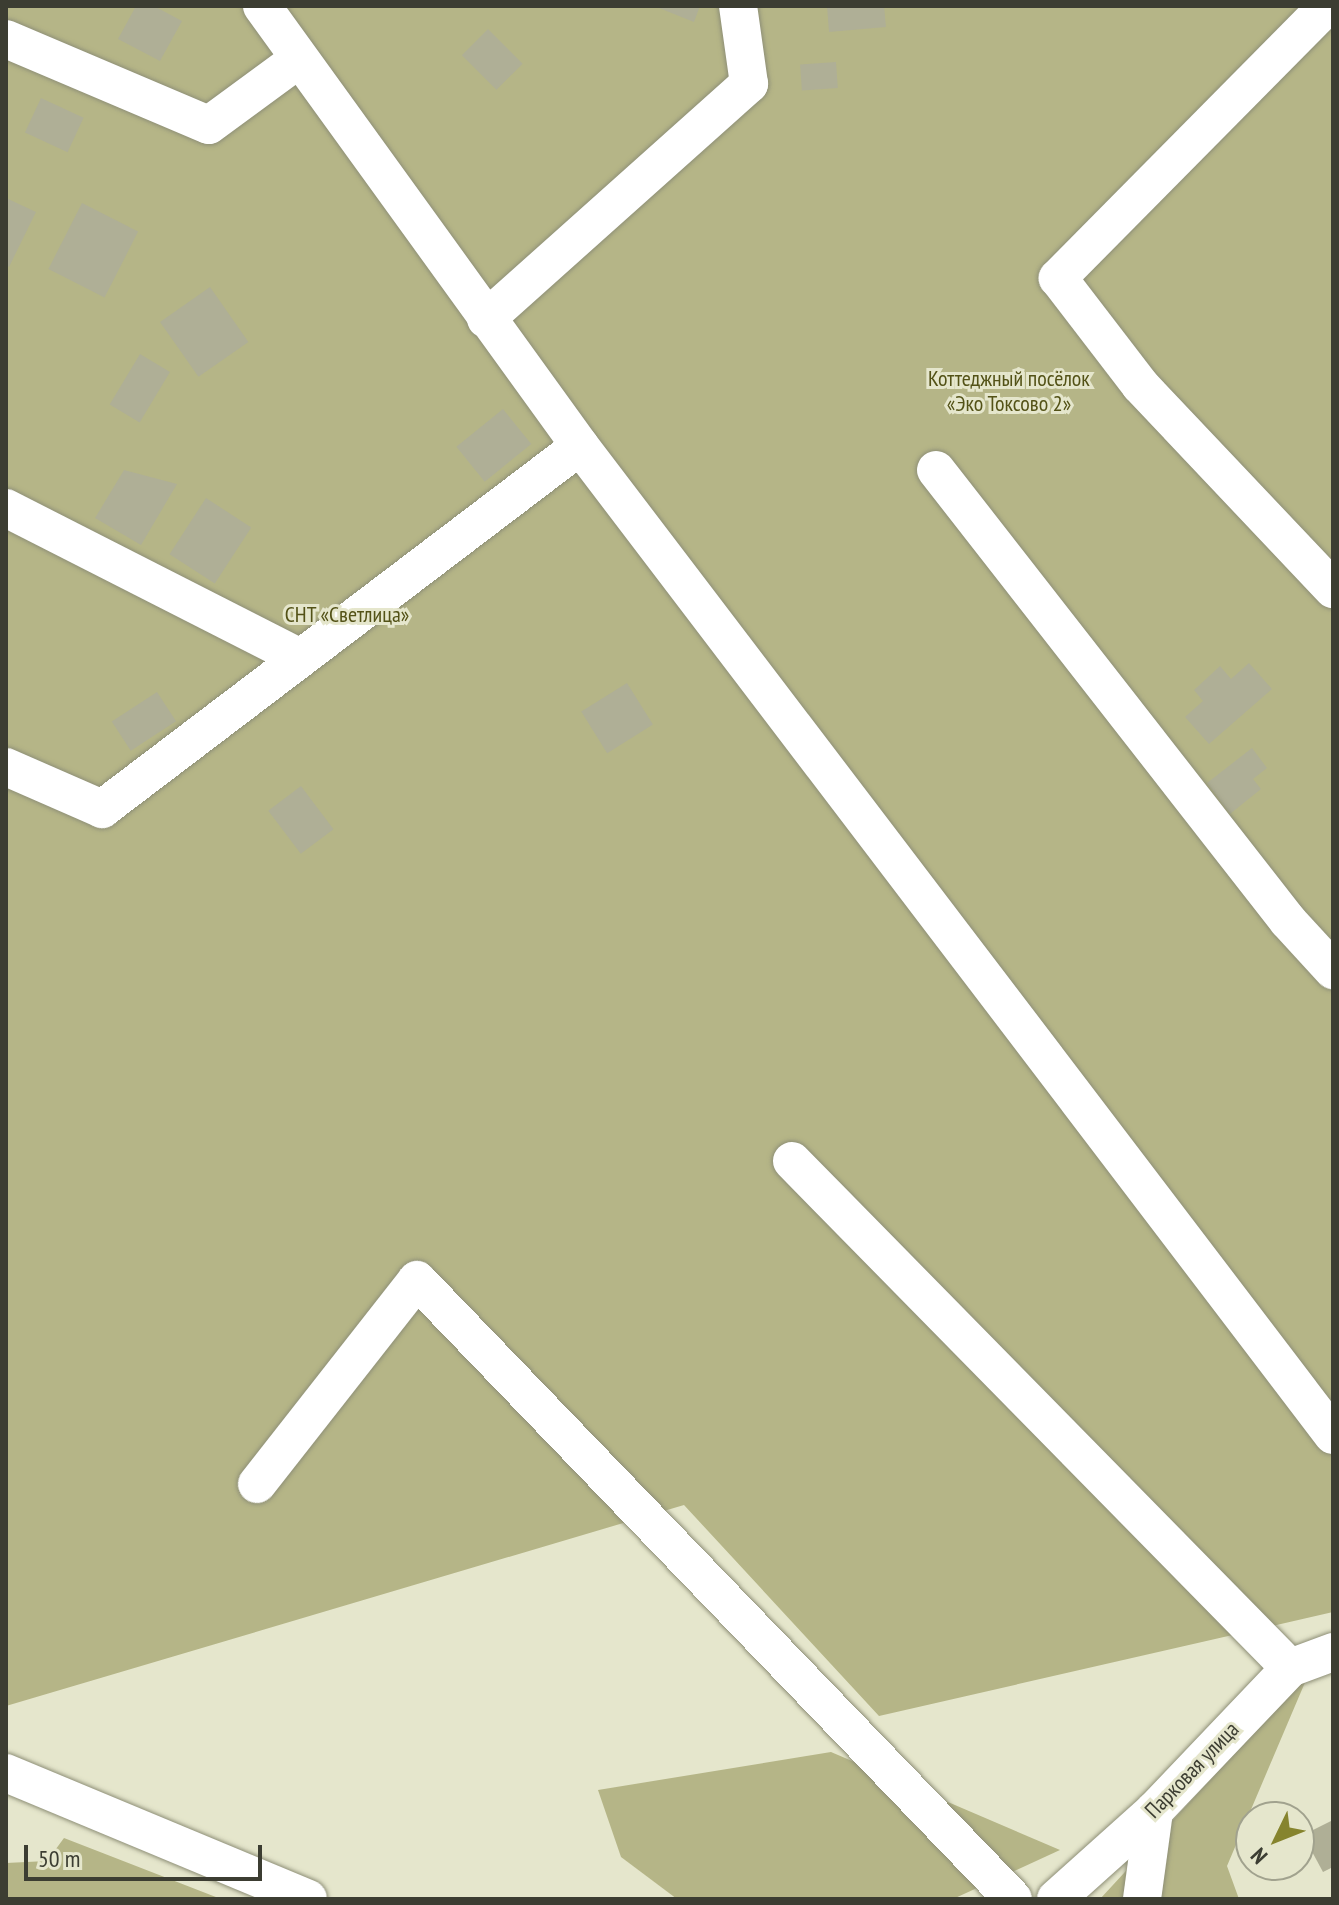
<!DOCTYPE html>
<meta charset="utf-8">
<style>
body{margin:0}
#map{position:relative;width:1339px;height:1905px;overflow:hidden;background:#e5e6cc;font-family:"PT Sans Narrow",sans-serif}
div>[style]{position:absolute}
.green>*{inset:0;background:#b5b587}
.building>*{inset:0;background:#afaf96;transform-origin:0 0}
.roads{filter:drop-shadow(0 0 2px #8e8f77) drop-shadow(0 0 2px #8e8f77)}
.minor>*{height:38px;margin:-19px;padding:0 19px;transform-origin:19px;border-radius:19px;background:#fff}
span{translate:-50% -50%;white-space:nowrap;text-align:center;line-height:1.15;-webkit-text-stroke:6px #e5e6cc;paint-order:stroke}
.park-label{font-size:22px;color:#535217}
.street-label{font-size:22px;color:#3c3d32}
.frame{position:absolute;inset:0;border:8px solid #3c3d32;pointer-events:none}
.north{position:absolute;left:1235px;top:1801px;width:80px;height:80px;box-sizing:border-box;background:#e5e6cc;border:2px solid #a1a28e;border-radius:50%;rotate:227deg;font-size:22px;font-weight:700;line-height:32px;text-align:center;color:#3c3d32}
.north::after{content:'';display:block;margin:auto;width:28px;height:36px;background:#86842e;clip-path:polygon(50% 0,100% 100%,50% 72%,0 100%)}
.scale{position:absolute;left:24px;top:1845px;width:238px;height:36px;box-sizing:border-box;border:4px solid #3c3d32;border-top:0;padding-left:10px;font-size:24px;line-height:28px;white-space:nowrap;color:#3c3d32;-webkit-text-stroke:6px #e5e6cc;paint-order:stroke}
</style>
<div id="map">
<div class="green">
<i style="clip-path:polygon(6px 6px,1333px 6px,1333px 1612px,879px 1716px,684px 1505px,6px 1706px)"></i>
<i style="clip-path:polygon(1309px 1673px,1227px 1866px,1239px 1899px,1100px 1899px)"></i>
<i style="clip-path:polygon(831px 1752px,1060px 1850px,953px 1899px,677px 1899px,621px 1857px,598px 1790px)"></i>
<i style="clip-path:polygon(64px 1838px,221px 1899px,6px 1899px,6px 1863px,47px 1861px)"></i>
</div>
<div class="building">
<i style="clip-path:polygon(136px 6px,154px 6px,182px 21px,160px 61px,118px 39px)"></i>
<i style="clip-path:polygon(654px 6px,700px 6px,694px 22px)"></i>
<i style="clip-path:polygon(827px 6px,884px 6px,886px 27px,829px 32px)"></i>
<i style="left:488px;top:29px;width:49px;height:37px;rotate:45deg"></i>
<i style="left:836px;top:62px;width:26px;height:36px;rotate:86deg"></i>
<i style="left:41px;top:98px;width:47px;height:38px;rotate:25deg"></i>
<i style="clip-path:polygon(6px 198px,36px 212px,9px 267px,6px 265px)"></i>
<i style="left:82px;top:203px;width:63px;height:74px;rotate:27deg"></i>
<i style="left:210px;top:287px;width:67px;height:61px;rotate:55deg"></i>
<i style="left:140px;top:354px;width:35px;height:59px;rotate:31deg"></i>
<i style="left:503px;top:409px;width:45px;height:60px;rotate:51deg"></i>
<i style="clip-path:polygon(124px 470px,177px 484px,141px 545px,95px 518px)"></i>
<i style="left:206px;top:498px;width:54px;height:67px;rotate:33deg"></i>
<i style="clip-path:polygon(1249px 663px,1272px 689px,1209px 744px,1185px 717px,1203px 701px,1194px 690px,1220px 666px,1231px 679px)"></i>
<i style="left:627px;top:683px;width:49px;height:54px;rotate:58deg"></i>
<i style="left:157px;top:692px;width:35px;height:54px;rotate:57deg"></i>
<i style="clip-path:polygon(1252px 748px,1267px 768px,1253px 779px,1261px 789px,1230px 814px,1207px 783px)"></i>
<i style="left:301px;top:786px;width:54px;height:41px;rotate:53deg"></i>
<i style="clip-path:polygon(1333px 1820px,1333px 1867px,1323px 1872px,1303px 1835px)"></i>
</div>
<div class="roads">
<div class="minor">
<i style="left:262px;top:6px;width:543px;rotate:54.14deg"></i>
<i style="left:580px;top:446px;width:1243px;rotate:52.72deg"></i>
<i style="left:1327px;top:6px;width:383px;rotate:134.7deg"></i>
<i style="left:1058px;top:278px;width:135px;rotate:52.5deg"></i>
<i style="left:1140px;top:385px;width:281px;rotate:46.6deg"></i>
<i style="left:6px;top:39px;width:220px;rotate:23deg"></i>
<i style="left:209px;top:125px;width:112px;rotate:-36.3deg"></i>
<i style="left:486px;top:319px;width:353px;rotate:-41.8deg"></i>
<i style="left:749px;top:84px;width:79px;rotate:-98deg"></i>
<i style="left:936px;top:470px;width:572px;rotate:52.03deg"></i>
<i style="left:1288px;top:921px;width:67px;rotate:47.4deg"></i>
<i style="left:6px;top:508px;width:330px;rotate:27deg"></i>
<i style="left:6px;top:767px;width:105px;rotate:23.6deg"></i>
<i style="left:102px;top:809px;width:600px;rotate:-37.21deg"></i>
<i style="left:792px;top:1161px;width:711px;rotate:45.51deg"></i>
<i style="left:257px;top:1484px;width:259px;rotate:-51.9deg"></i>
<i style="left:417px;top:1280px;width:859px;rotate:46.08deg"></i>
<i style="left:6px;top:1773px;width:327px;rotate:22.6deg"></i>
<i style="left:1056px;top:1899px;width:132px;rotate:-41.9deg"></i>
<i style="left:1154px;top:1811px;width:197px;rotate:-46.4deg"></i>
<i style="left:1290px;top:1668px;width:46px;rotate:-20.4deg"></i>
<i style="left:1142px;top:1899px;width:89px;rotate:-82.2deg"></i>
</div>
</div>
<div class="park-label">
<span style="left:1009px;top:391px">Коттеджный посёлок<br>«Эко Токсово 2»</span>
<span style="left:347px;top:615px">СНТ «Светлица»</span>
</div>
<div class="street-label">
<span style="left:1192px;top:1770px;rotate:-46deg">Парковая улица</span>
</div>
<div class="frame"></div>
<div class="north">N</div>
<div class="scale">50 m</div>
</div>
